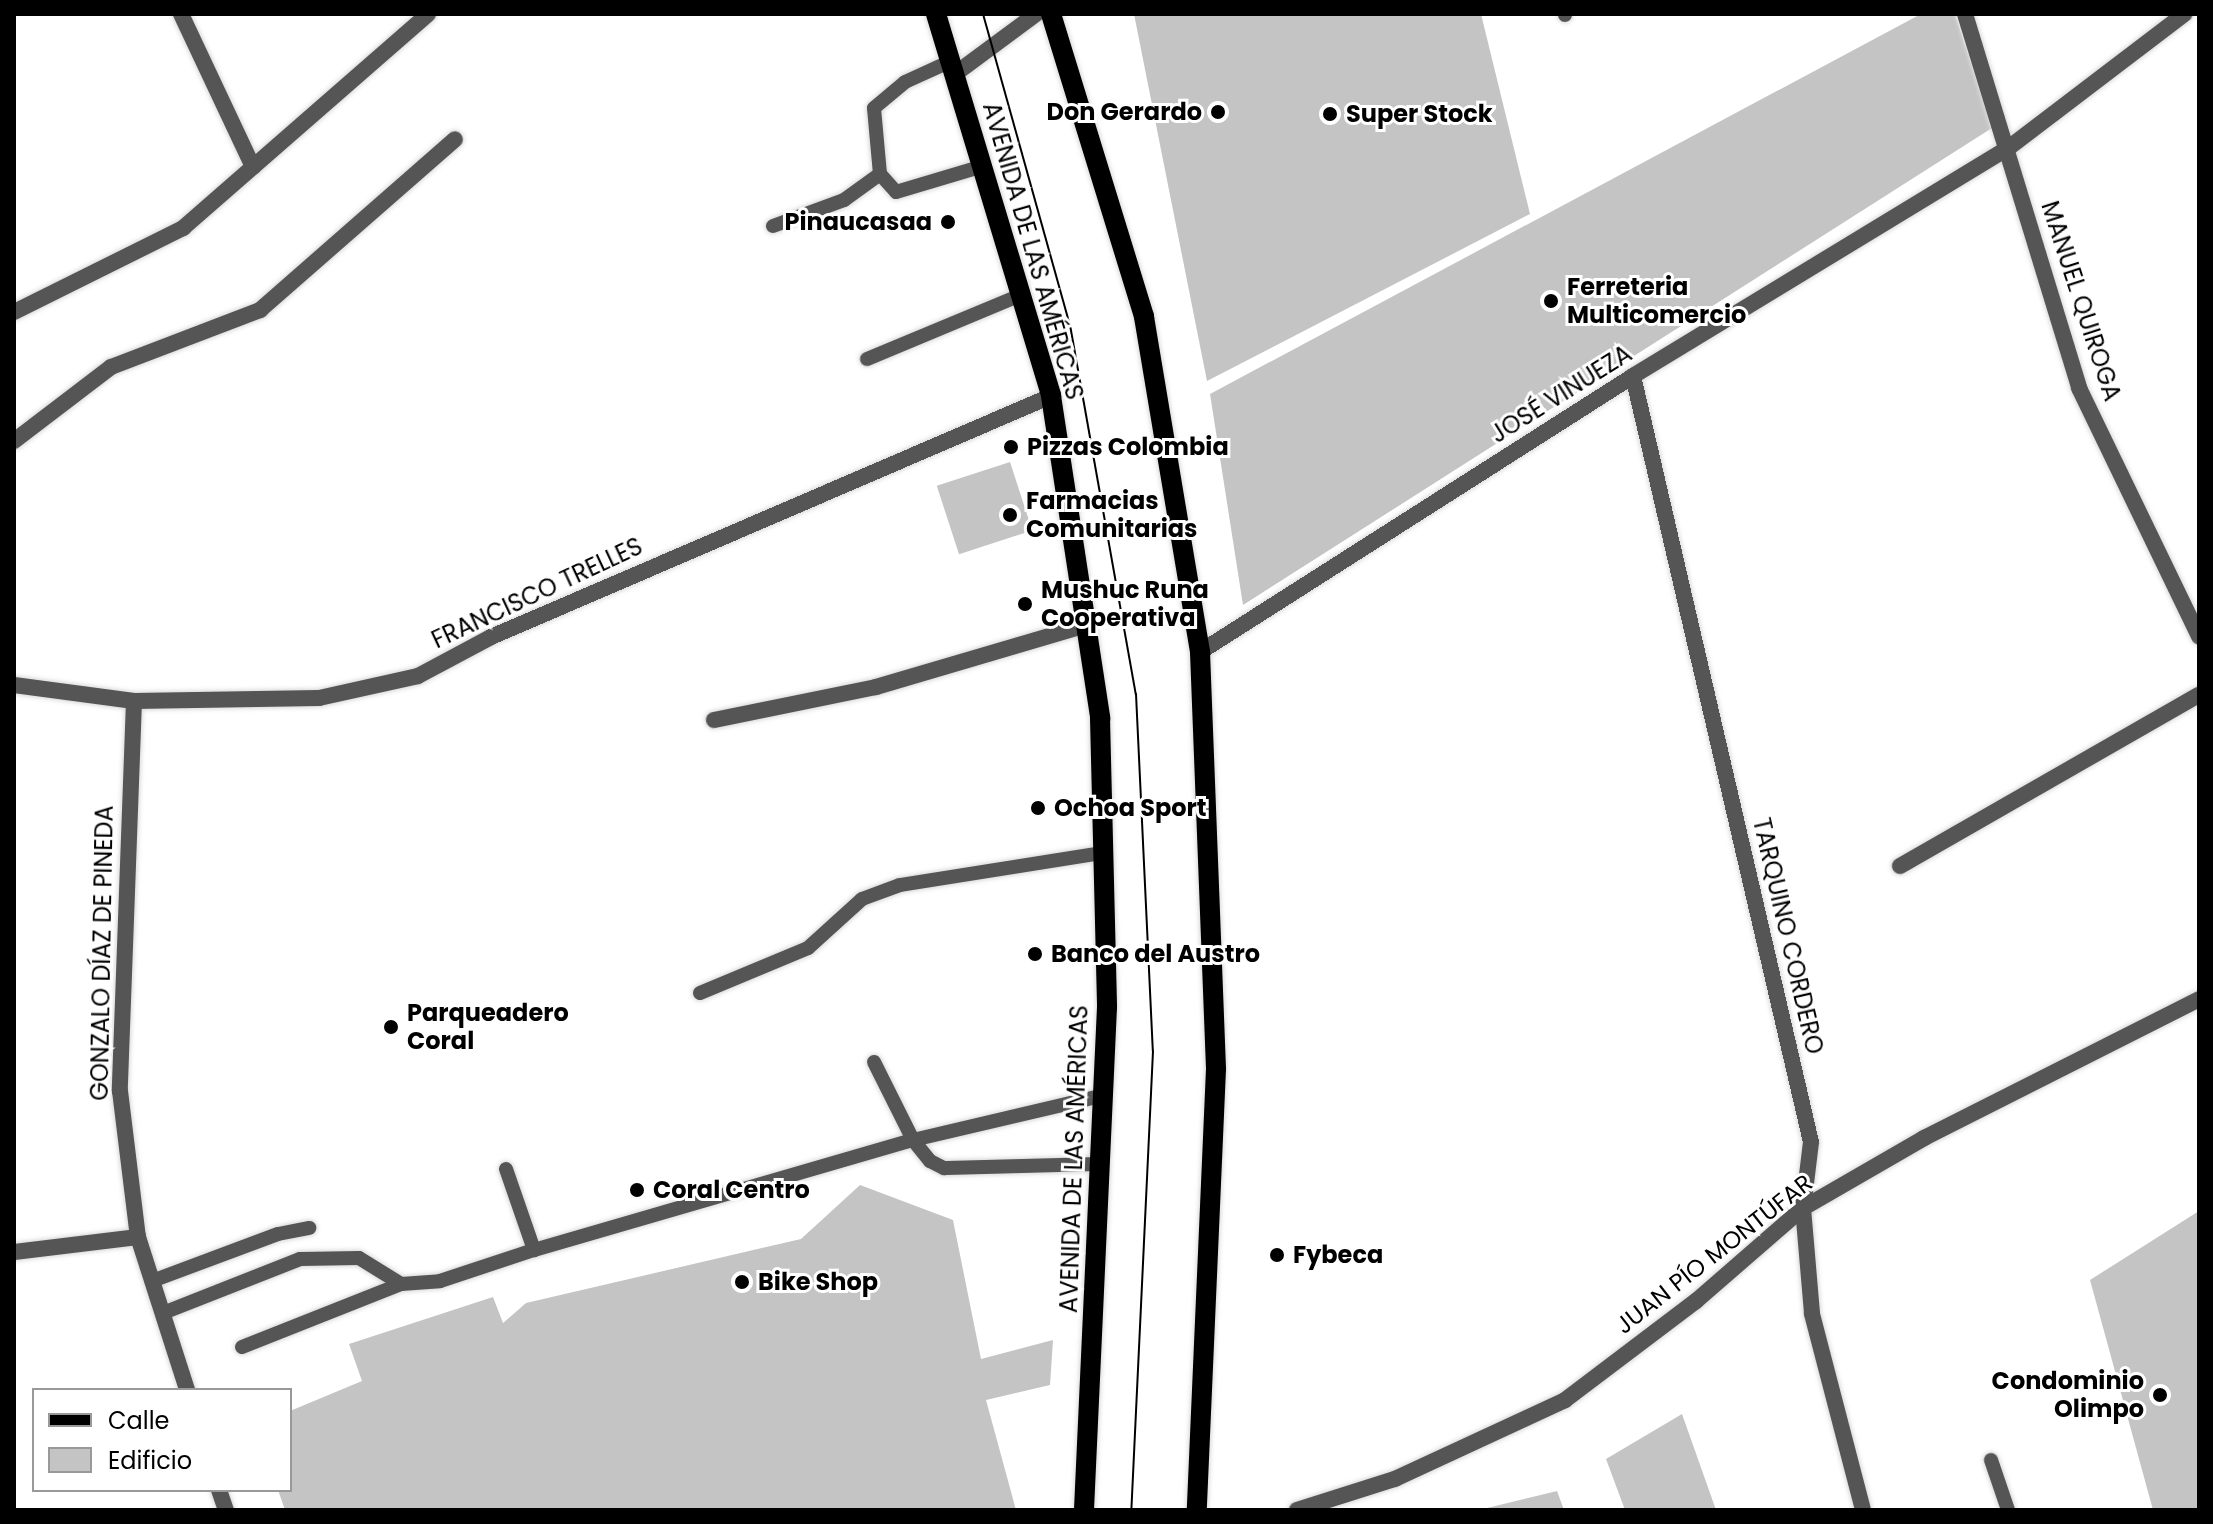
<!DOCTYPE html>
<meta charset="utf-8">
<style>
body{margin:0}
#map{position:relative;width:2213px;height:1524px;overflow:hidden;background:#fff;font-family:Poppins,sans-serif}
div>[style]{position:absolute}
.building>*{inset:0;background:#c4c4c4;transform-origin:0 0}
.roads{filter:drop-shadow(0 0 2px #dbdbdb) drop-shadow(0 0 2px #dbdbdb)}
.lane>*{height:14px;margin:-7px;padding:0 7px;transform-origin:7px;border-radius:7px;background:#555}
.street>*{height:16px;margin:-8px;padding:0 8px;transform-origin:8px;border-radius:8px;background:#555}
.primary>*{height:20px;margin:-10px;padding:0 10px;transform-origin:10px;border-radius:10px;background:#000}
.tram>*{height:2px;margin:-1px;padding:0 1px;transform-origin:1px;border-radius:1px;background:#000}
.dots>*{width:22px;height:22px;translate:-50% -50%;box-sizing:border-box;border:4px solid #fff;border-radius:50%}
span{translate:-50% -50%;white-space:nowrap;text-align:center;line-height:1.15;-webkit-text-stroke:6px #fff;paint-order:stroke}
.poi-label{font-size:24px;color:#000;font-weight:700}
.right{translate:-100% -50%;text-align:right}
.left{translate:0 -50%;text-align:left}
.street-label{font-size:24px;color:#000}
.frame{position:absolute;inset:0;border:16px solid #000;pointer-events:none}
.legend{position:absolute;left:32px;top:1388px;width:260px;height:104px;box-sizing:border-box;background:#fff;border:2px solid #999;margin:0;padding:10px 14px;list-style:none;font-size:24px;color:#000}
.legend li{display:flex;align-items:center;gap:16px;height:40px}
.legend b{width:40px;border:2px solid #999}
</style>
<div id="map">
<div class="building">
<i style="clip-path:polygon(1134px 14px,1481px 14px,1530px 214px,1207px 381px)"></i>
<i style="clip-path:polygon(1921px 14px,1955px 14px,1992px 128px,1243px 605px,1210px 394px)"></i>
<i style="left:1010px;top:462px;width:72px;height:77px;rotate:72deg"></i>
<i style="clip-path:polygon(860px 1185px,953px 1220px,981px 1359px,1053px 1340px,1050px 1385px,986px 1400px,1016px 1510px,285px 1510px,278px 1490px,290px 1490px,290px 1411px,362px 1381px,349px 1344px,493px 1297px,503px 1323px,526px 1303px,801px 1239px)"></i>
<i style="clip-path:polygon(2199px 1211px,2199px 1510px,2153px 1510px,2090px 1280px)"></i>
<i style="clip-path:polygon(1682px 1414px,1716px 1510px,1625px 1510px,1606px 1459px)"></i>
<i style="clip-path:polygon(1557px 1491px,1564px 1510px,1483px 1510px,1483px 1509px)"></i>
</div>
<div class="roads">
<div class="lane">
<i style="left:1565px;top:14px;width:1px;rotate:90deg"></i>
<i style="left:880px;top:174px;width:24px;rotate:48deg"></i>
<i style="left:896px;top:192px;width:91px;rotate:-16.6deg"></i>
<i style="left:773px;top:226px;width:76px;rotate:-20.1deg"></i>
<i style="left:844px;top:200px;width:44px;rotate:-35.8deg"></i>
<i style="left:880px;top:174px;width:66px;rotate:-95.2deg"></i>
<i style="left:874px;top:108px;width:40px;rotate:-40deg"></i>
<i style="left:905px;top:82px;width:51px;rotate:-24.5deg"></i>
<i style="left:867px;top:359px;width:167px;rotate:-22.6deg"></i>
<i style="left:700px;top:993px;width:117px;rotate:-22.6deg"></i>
<i style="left:808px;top:948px;width:73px;rotate:-42.2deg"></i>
<i style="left:862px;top:899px;width:40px;rotate:-20.2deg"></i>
<i style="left:900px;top:885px;width:206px;rotate:-9deg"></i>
<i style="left:874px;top:1062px;width:87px;rotate:63.4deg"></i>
<i style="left:913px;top:1140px;width:192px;rotate:-13.2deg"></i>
<i style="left:506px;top:1169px;width:86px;rotate:70.9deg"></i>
<i style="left:534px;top:1250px;width:395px;rotate:-16.2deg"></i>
<i style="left:913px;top:1140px;width:27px;rotate:51deg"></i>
<i style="left:930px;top:1161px;width:16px;rotate:27deg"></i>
<i style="left:944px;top:1168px;width:156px;rotate:-1.5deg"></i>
<i style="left:152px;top:1281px;width:134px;rotate:-20.5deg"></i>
<i style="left:278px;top:1234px;width:32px;rotate:-11deg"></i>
<i style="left:163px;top:1313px;width:147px;rotate:-21.5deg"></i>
<i style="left:300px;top:1259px;width:59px;rotate:-1deg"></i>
<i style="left:359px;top:1258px;width:49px;rotate:31.8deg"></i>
<i style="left:401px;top:1284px;width:39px;rotate:-4deg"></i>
<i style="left:440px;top:1281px;width:99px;rotate:-18.3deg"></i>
<i style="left:242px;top:1347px;width:171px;rotate:-21.6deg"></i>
<i style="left:1991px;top:1460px;width:53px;rotate:71.2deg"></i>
</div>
<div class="street">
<i style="left:181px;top:14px;width:169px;rotate:64.8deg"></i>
<i style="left:1965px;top:14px;width:391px;rotate:73deg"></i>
<i style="left:2079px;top:388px;width:276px;rotate:64.2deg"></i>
<i style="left:955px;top:74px;width:101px;rotate:-36.5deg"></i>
<i style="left:14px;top:312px;width:189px;rotate:-26.4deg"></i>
<i style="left:183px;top:228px;width:325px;rotate:-41.1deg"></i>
<i style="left:1633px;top:376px;width:786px;rotate:76.92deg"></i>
<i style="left:1811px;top:1142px;width:66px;rotate:96.9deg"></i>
<i style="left:1803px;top:1208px;width:106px;rotate:85.1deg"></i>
<i style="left:1812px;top:1314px;width:203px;rotate:75.4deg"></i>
<i style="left:14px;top:441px;width:122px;rotate:-37.3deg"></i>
<i style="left:111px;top:367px;width:160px;rotate:-20.9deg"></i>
<i style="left:260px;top:310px;width:259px;rotate:-41.2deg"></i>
<i style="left:1200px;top:652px;width:513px;rotate:-32.51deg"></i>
<i style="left:1633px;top:376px;width:437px;rotate:-31.3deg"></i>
<i style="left:2007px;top:149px;width:223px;rotate:-37.3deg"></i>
<i style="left:14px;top:685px;width:121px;rotate:7.6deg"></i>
<i style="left:134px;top:701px;width:185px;rotate:-0.9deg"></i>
<i style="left:319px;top:698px;width:101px;rotate:-12.5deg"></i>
<i style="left:418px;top:676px;width:83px;rotate:-28.1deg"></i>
<i style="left:491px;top:637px;width:610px;rotate:-23.28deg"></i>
<i style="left:134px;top:701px;width:390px;rotate:92.1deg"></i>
<i style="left:120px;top:1091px;width:147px;rotate:83deg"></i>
<i style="left:138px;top:1237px;width:161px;rotate:72.2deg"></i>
<i style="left:714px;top:720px;width:165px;rotate:-11.5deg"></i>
<i style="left:876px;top:687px;width:219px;rotate:-16.4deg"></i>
<i style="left:1900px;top:866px;width:344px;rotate:-29.8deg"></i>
<i style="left:14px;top:1252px;width:125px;rotate:-6.9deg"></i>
<i style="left:219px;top:1490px;width:21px;rotate:71deg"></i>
<i style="left:1297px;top:1510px;width:103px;rotate:-17.6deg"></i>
<i style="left:1395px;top:1479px;width:187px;rotate:-24.9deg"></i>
<i style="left:1565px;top:1400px;width:164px;rotate:-37.1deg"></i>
<i style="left:1696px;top:1301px;width:142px;rotate:-41deg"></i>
<i style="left:1803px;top:1208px;width:140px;rotate:-30deg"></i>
<i style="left:1924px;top:1138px;width:308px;rotate:-26.8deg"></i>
</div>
<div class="primary">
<i style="left:936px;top:14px;width:399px;rotate:73.2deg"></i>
<i style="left:1051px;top:396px;width:326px;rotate:81.3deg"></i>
<i style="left:1100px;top:718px;width:289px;rotate:88.6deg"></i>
<i style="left:1107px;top:1007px;width:504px;rotate:92.62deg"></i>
<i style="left:1051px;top:14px;width:317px;rotate:72.9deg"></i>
<i style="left:1144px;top:317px;width:340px;rotate:80.5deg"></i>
<i style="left:1200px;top:652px;width:417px;rotate:87.8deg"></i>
<i style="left:1216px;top:1069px;width:441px;rotate:92.5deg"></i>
</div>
</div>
<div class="tram">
<i style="left:983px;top:14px;width:323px;rotate:74.4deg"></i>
<i style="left:1070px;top:325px;width:375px;rotate:79.9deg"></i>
<i style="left:1136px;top:694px;width:357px;rotate:87.3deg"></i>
<i style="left:1153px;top:1051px;width:460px;rotate:92.7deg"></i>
</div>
<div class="dots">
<i style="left:1218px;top:112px;background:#000"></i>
<i style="left:1330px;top:114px;background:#000"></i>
<i style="left:948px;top:222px;background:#000"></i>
<i style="left:1551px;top:301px;background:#000"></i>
<i style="left:1011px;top:447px;background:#000"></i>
<i style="left:1010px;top:515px;background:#000"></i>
<i style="left:1025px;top:604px;background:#000"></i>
<i style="left:1038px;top:808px;background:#000"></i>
<i style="left:1035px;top:954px;background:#000"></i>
<i style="left:391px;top:1027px;background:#000"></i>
<i style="left:637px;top:1190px;background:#000"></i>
<i style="left:1277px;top:1255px;background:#000"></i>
<i style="left:742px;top:1282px;background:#000"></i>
<i style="left:2160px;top:1395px;background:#000"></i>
</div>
<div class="poi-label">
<span class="right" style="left:1202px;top:112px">Don Gerardo</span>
<span class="left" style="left:1346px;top:114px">Super Stock</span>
<span class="right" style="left:932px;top:222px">Pinaucasaa</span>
<span class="left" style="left:1567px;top:301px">Ferreteria<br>Multicomercio</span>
<span class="left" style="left:1027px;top:447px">Pizzas Colombia</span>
<span class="left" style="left:1026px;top:515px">Farmacias<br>Comunitarias</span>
<span class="left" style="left:1041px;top:604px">Mushuc Runa<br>Cooperativa</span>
<span class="left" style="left:1054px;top:808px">Ochoa Sport</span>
<span class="left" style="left:1051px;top:954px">Banco del Austro</span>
<span class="left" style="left:407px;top:1027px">Parqueadero<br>Coral</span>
<span class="left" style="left:653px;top:1190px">Coral Centro</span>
<span class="left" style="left:1293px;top:1255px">Fybeca</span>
<span class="left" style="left:758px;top:1282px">Bike Shop</span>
<span class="right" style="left:2144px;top:1395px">Condominio<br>Olimpo</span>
</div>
<div class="street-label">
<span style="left:1033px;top:251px;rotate:74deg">AVENIDA DE LAS AMÉRICAS</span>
<span style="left:2081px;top:301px;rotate:72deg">MANUEL QUIROGA</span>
<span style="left:1561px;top:394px;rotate:-32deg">JOSÉ VINUEZA</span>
<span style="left:537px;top:593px;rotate:-25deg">FRANCISCO TRELLES</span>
<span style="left:1788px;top:936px;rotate:77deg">TARQUINO CORDERO</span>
<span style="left:102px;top:953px;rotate:-89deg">GONZALO DÍAZ DE PINEDA</span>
<span style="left:1074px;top:1159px;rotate:-88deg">AVENIDA DE LAS AMÉRICAS</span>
<span style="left:1714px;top:1254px;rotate:-38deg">JUAN PÍO MONTÚFAR</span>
</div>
<div class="frame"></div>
<ul class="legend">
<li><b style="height:10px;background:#000"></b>Calle</li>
<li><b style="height:22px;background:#c4c4c4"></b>Edificio</li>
</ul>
</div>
